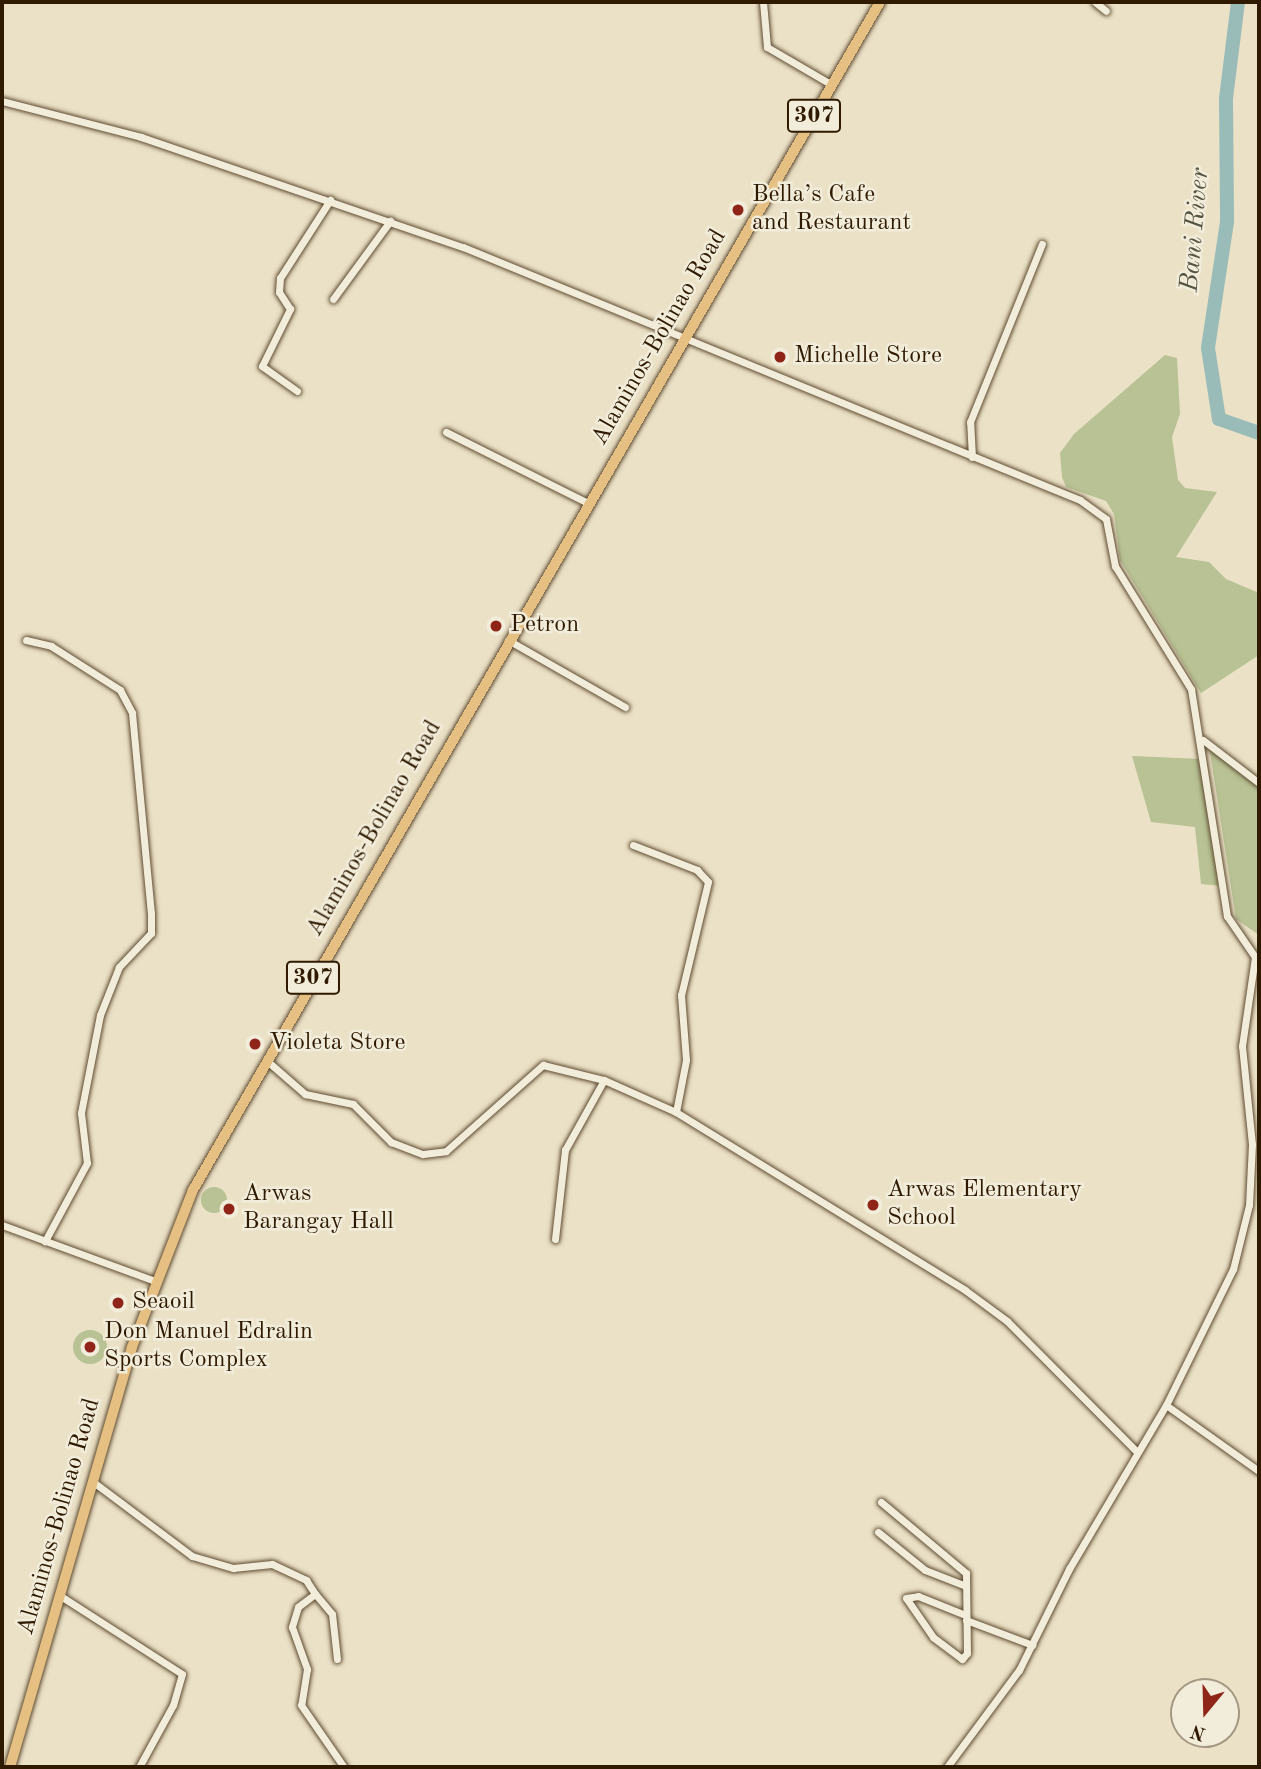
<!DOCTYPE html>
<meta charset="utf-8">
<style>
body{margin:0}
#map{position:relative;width:1261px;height:1769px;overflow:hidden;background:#ebe1c6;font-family:"Old Standard TT",serif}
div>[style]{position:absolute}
.green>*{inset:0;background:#b8c294}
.round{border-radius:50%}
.river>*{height:14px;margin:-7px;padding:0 7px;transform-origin:7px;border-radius:7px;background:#99bcb9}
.roads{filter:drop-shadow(0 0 2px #5e4c32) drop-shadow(0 0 2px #5e4c32)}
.street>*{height:7px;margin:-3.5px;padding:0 3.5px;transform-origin:3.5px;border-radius:3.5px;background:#f2ecda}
.primary>*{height:10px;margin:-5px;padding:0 5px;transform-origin:5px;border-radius:5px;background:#e6c083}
.dots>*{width:19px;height:19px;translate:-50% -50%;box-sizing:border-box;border:4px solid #f2ecda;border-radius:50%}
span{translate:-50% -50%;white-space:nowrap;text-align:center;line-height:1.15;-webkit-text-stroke:5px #f2ecda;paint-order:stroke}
.shield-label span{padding:2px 5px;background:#f2ecda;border:2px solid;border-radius:5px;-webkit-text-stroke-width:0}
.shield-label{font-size:23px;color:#2f1a00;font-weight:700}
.poi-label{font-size:24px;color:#2f1a00}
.left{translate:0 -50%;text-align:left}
.street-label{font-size:24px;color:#2f1a00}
.water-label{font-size:26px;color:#545341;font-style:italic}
.frame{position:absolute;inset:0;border:4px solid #2f1a00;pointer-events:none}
.north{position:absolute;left:1170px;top:1678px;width:70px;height:70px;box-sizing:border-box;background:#f2ecda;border:2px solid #a49883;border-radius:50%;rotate:199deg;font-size:19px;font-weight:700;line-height:28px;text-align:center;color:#2f1a00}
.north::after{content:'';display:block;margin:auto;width:24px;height:32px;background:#8f2418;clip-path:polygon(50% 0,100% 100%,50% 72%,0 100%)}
</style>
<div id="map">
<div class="green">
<i style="clip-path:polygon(1165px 355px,1177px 358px,1180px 414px,1172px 437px,1178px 480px,1185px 488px,1217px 492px,1176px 557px,1209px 562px,1226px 579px,1259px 593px,1259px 655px,1201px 693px,1120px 560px,1114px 514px,1106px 501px,1066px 487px,1062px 477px,1060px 453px,1074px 434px)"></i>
<i style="clip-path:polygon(1209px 746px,1259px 780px,1259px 935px,1236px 919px)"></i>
<i style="clip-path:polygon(1132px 756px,1203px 759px,1223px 886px,1201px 884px,1195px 827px,1151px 822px)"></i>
<i class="round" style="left:201px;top:1187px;width:26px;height:26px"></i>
<i class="round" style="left:73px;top:1330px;width:34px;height:34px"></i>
</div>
<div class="river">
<i style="left:1238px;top:2px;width:98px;rotate:97.1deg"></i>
<i style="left:1226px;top:99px;width:123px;rotate:89.5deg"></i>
<i style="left:1227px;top:222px;width:127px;rotate:98.6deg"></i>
<i style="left:1208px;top:348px;width:72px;rotate:81.2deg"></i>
<i style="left:1219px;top:419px;width:42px;rotate:19.3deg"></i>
</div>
<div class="roads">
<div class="street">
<i style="left:763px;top:2px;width:45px;rotate:84.9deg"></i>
<i style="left:767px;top:47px;width:75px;rotate:30.3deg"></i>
<i style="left:1095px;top:2px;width:14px;rotate:39deg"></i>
<i style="left:2px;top:101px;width:144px;rotate:14.5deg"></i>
<i style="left:141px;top:137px;width:340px;rotate:18.9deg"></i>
<i style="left:463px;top:247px;width:667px;rotate:22.3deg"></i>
<i style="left:1080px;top:500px;width:32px;rotate:36deg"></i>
<i style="left:1106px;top:519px;width:48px;rotate:79.2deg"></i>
<i style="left:1115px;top:566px;width:145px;rotate:58.3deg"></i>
<i style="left:1191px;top:689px;width:230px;rotate:81deg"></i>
<i style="left:1227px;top:916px;width:50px;rotate:55.7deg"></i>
<i style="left:1255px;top:957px;width:90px;rotate:98.3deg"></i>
<i style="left:1242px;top:1046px;width:99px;rotate:84.2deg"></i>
<i style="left:1252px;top:1144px;width:61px;rotate:92.8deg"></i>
<i style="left:1249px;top:1205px;width:66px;rotate:104deg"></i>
<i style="left:1233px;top:1269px;width:152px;rotate:116.2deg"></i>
<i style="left:1166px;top:1405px;width:191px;rotate:120.6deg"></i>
<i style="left:1069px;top:1569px;width:113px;rotate:116.3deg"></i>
<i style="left:1019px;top:1670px;width:121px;rotate:126.6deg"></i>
<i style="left:333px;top:299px;width:97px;rotate:-53.8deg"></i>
<i style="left:297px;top:391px;width:43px;rotate:-144.5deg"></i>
<i style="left:262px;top:366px;width:64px;rotate:-63.8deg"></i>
<i style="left:290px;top:309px;width:20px;rotate:-123deg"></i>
<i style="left:279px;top:292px;width:14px;rotate:-86deg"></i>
<i style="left:280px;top:278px;width:93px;rotate:-57.3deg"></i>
<i style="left:446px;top:432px;width:159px;rotate:26.6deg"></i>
<i style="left:972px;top:457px;width:35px;rotate:-93deg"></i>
<i style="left:970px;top:422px;width:192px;rotate:-68deg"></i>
<i style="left:26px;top:640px;width:26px;rotate:13deg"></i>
<i style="left:51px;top:646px;width:82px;rotate:32.5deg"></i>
<i style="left:120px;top:690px;width:26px;rotate:62deg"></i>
<i style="left:132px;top:713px;width:201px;rotate:84.6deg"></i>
<i style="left:151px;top:913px;width:20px;rotate:90deg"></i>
<i style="left:151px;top:933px;width:47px;rotate:133.3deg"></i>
<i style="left:119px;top:967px;width:52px;rotate:111.6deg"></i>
<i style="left:100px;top:1015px;width:100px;rotate:101deg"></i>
<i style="left:81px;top:1113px;width:50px;rotate:83.2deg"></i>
<i style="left:87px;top:1163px;width:89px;rotate:118.3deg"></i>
<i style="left:508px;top:640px;width:135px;rotate:29.8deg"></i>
<i style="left:1203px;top:740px;width:71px;rotate:37.5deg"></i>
<i style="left:633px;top:845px;width:69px;rotate:21.3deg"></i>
<i style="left:697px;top:870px;width:16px;rotate:47deg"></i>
<i style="left:708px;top:882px;width:116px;rotate:103.4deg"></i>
<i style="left:681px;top:995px;width:65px;rotate:85.6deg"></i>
<i style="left:686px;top:1060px;width:53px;rotate:100.9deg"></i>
<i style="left:266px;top:1060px;width:52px;rotate:41.1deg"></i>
<i style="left:305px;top:1094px;width:49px;rotate:11.8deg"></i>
<i style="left:353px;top:1104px;width:54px;rotate:45deg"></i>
<i style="left:391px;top:1142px;width:34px;rotate:21deg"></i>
<i style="left:423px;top:1154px;width:23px;rotate:-7deg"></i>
<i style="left:446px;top:1151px;width:130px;rotate:-41.6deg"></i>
<i style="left:543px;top:1065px;width:63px;rotate:13.8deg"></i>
<i style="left:604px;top:1080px;width:79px;rotate:24deg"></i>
<i style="left:676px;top:1112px;width:339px;rotate:31.6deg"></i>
<i style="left:965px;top:1290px;width:52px;rotate:36.4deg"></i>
<i style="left:1007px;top:1321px;width:185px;rotate:45.2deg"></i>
<i style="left:2px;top:1225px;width:163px;rotate:20.1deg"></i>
<i style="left:555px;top:1239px;width:90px;rotate:-83.6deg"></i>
<i style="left:565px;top:1150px;width:80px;rotate:-60.9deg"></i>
<i style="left:1166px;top:1405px;width:114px;rotate:35.4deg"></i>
<i style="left:92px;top:1481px;width:125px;rotate:36.9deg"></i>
<i style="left:192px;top:1556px;width:43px;rotate:16.3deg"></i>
<i style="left:233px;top:1568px;width:39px;rotate:-6deg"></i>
<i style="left:272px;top:1564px;width:38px;rotate:25deg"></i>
<i style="left:306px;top:1580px;width:17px;rotate:57deg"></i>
<i style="left:881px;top:1502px;width:111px;rotate:39.9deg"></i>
<i style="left:966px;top:1573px;width:80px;rotate:89.3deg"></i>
<i style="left:967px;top:1653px;width:8px;rotate:130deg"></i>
<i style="left:962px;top:1659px;width:36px;rotate:-143deg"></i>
<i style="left:933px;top:1637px;width:47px;rotate:-124.7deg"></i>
<i style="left:906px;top:1598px;width:12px;rotate:-9deg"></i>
<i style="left:918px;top:1596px;width:51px;rotate:22deg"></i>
<i style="left:878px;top:1532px;width:60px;rotate:39deg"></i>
<i style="left:925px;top:1570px;width:44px;rotate:21.3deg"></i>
<i style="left:59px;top:1595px;width:146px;rotate:32.7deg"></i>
<i style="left:182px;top:1674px;width:32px;rotate:106deg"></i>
<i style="left:173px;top:1705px;width:71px;rotate:118.7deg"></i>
<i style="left:966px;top:1620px;width:71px;rotate:20.7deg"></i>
<i style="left:337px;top:1659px;width:45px;rotate:-96.3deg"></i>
<i style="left:332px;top:1614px;width:26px;rotate:-130deg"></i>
<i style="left:315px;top:1594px;width:21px;rotate:143deg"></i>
<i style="left:298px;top:1607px;width:21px;rotate:107deg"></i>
<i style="left:292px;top:1627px;width:45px;rotate:70.3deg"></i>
<i style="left:307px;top:1669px;width:36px;rotate:99deg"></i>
<i style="left:301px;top:1705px;width:75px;rotate:55.3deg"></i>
</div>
<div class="primary">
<i style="left:10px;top:1767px;width:437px;rotate:-73.8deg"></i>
<i style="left:132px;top:1347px;width:168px;rotate:-68.8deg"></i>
<i style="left:193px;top:1190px;width:1372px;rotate:-59.96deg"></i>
</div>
</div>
<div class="dots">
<i style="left:738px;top:210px;background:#8f2418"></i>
<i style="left:780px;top:357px;background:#8f2418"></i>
<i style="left:496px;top:626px;background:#8f2418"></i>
<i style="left:255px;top:1044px;background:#8f2418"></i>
<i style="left:873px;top:1205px;background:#8f2418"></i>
<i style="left:229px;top:1209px;background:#8f2418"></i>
<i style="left:118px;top:1303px;background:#8f2418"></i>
<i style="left:90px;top:1347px;background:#8f2418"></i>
</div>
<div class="shield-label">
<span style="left:814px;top:116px">307</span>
<span style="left:313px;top:978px">307</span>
</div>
<div class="poi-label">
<span class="left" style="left:752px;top:210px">Bella’s Cafe<br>and Restaurant</span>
<span class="left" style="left:794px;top:357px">Michelle Store</span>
<span class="left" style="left:510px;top:626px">Petron</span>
<span class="left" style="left:269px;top:1044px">Violeta Store</span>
<span class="left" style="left:887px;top:1205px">Arwas Elementary<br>School</span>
<span class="left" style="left:243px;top:1209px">Arwas<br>Barangay Hall</span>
<span class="left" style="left:132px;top:1303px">Seaoil</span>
<span class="left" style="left:104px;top:1347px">Don Manuel Edralin<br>Sports Complex</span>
</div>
<div class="street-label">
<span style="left:660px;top:338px;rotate:-60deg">Alaminos-Bolinao Road</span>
<span style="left:375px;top:829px;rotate:-60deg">Alaminos-Bolinao Road</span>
<span style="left:60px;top:1517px;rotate:-74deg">Alaminos-Bolinao Road</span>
</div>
<div class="water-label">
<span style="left:1196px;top:230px;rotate:-85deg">Bani River</span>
</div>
<div class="frame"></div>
<div class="north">N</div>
</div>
